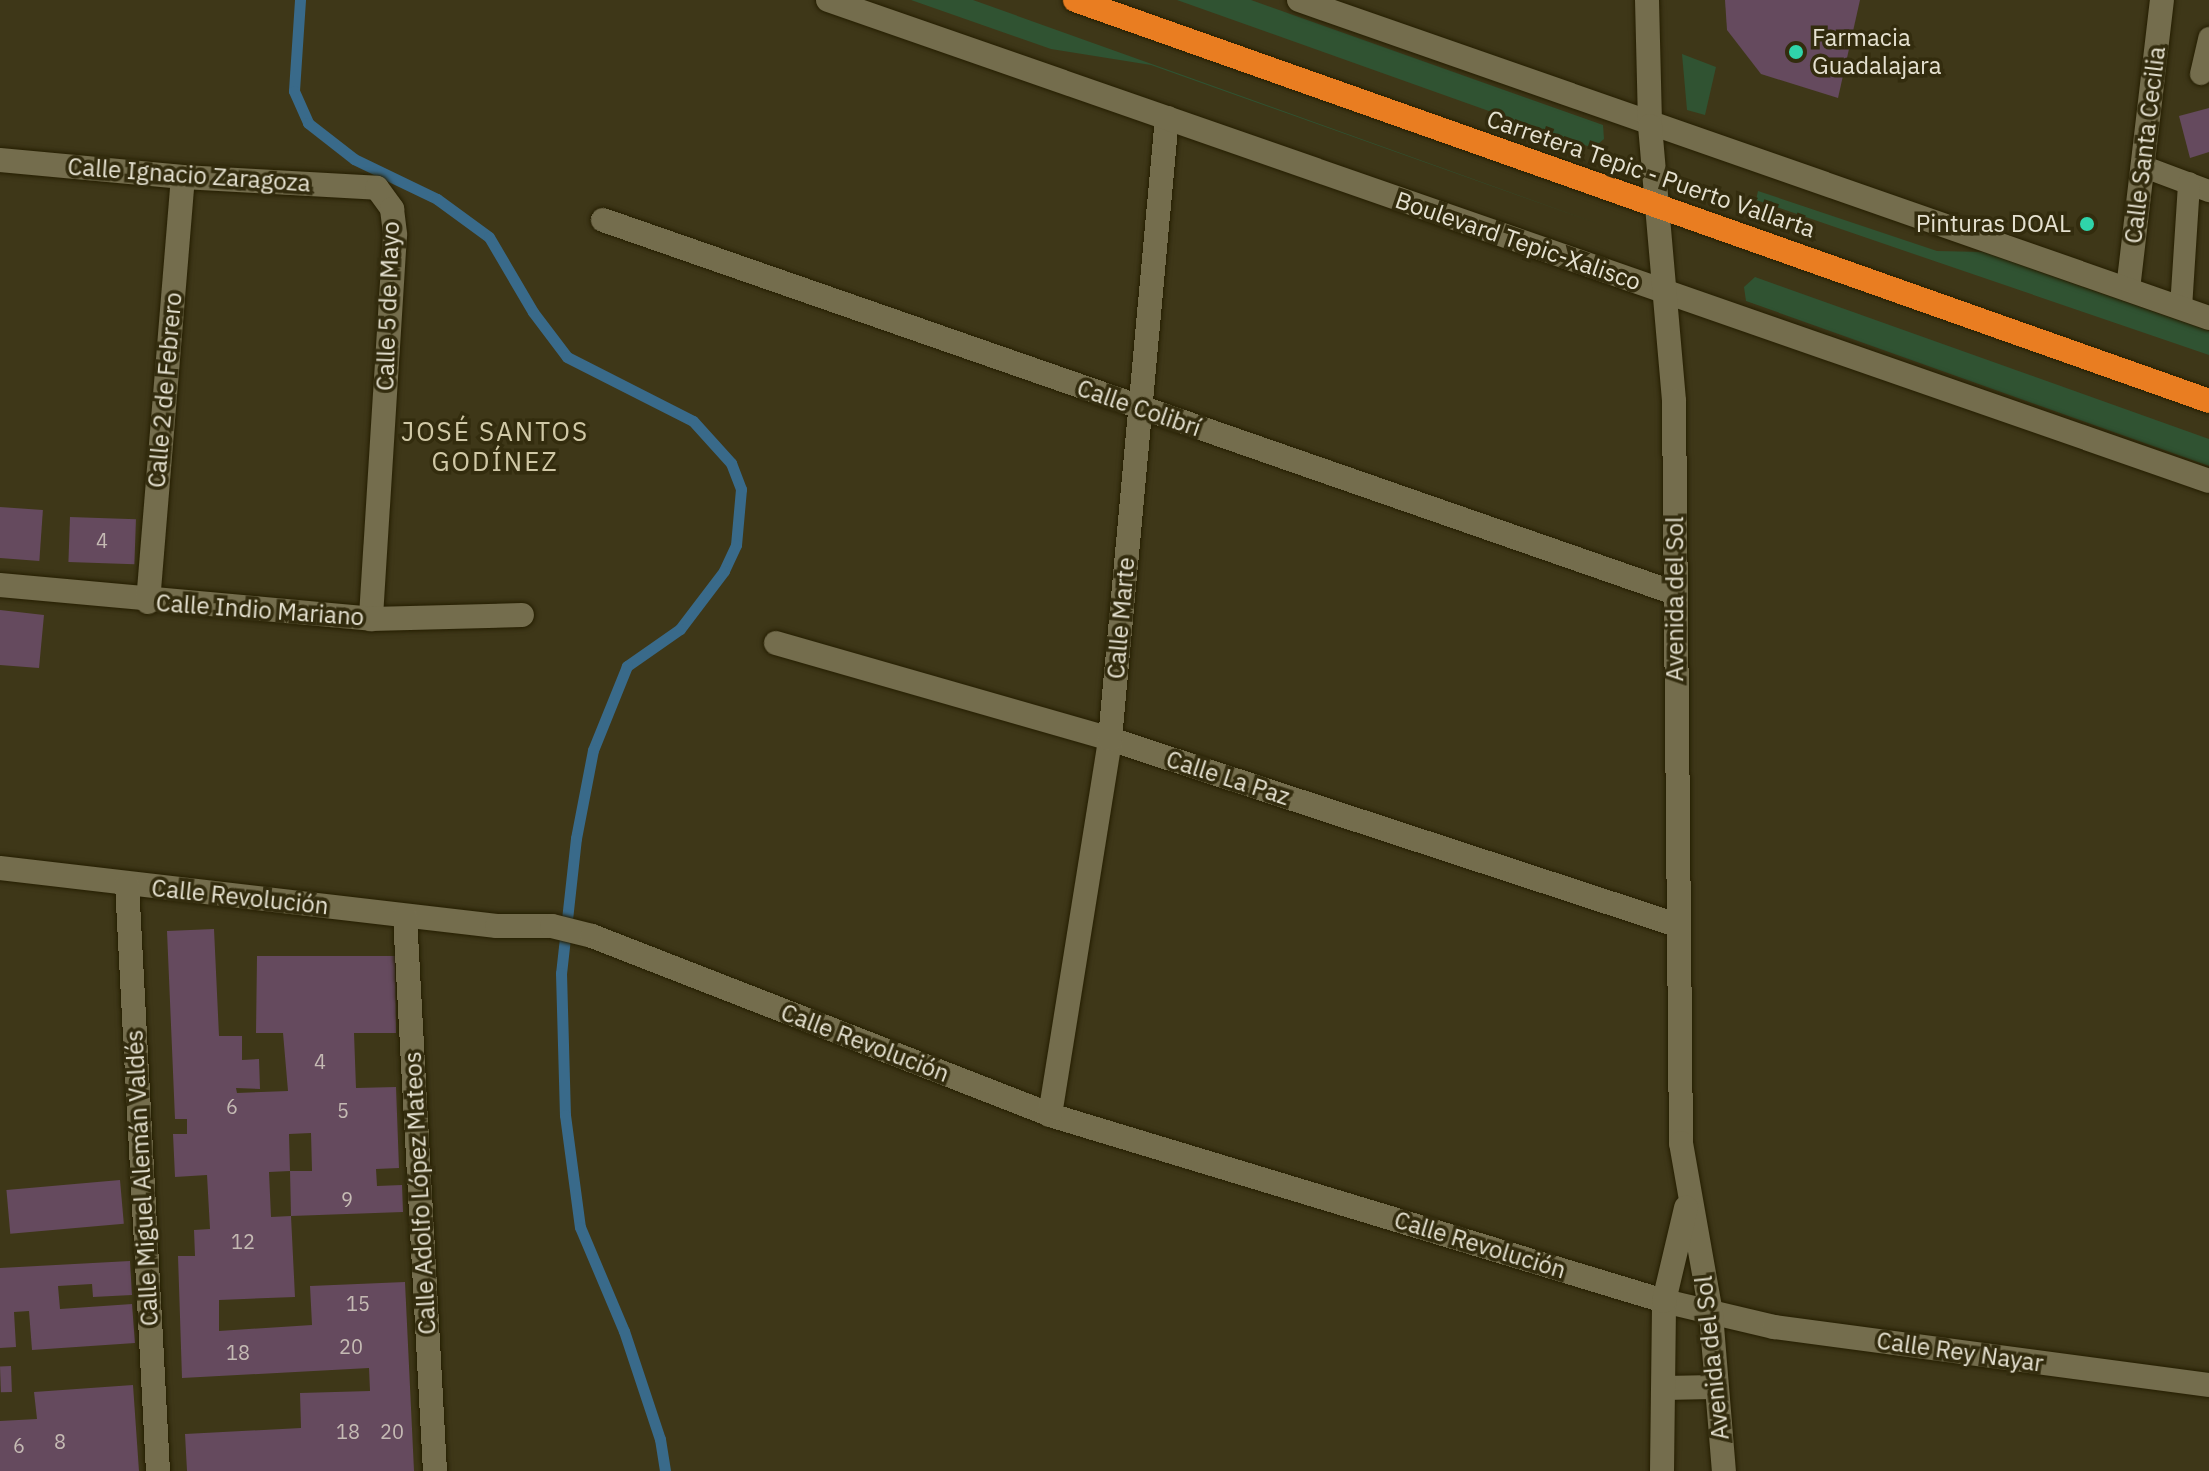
<!DOCTYPE html>
<meta charset="utf-8">
<style>
body{margin:0}
#map{position:relative;width:2209px;height:1471px;overflow:hidden;background:#3e3718;font-family:"IBM Plex Sans",sans-serif}
div>[style]{position:absolute}
.green>*{inset:0;background:#305332}
.stream>*{height:11px;margin:-5.5px;padding:0 5.5px;transform-origin:5.5px;border-radius:5.5px;background:#396a8a}
.building>*{inset:0;background:#654a5e;transform-origin:0 0}
.roads{filter:drop-shadow(0 0 2px #251e01) drop-shadow(0 0 2px #251e01)}
.lane>*{height:22px;margin:-11px;padding:0 11px;transform-origin:11px;border-radius:11px;background:#746d4d}
.street>*{height:24px;margin:-12px;padding:0 12px;transform-origin:12px;border-radius:12px;background:#746d4d}
.secondary>*{height:24px;margin:-12px;padding:0 12px;transform-origin:12px;border-radius:12px;background:#746d4d}
.highway>*{height:24px;margin:-12px;padding:0 12px;transform-origin:12px;border-radius:12px;background:#e97d21}
.dots>*{width:22px;height:22px;translate:-50% -50%;box-sizing:border-box;border:4px solid #332c0e;border-radius:50%}
span{translate:-50% -50%;white-space:nowrap;text-align:center;line-height:1.15;-webkit-text-stroke:7px #332c0e;paint-order:stroke}
.number-label{font-size:20px;color:#c5bbb4}
.number-label span{-webkit-text-stroke-width:0}
.poi-label{font-size:24px;color:#e5e1d0}
.left{translate:0 -50%;text-align:left}
.right{translate:-100% -50%;text-align:right}
.street-label{font-size:24px;color:#e5e1d0}
.neighbourhood-label{font-size:26px;color:#d0c8a6;letter-spacing:2px}
</style>
<div id="map">
<div class="green">
<i style="clip-path:polygon(911px 0,973px 0,1607px 227px,1151px 65px,1051px 49px)"></i>
<i style="clip-path:polygon(1177px 0,1251px 0,1603px 125px,1604px 139px,1593px 148px)"></i>
<i style="clip-path:polygon(1682px 54px,1716px 67px,1705px 115px,1687px 110px)"></i>
<i style="clip-path:polygon(1758px 191px,1937px 251px,1983px 252px,2209px 331px,2209px 355px,1756px 200px)"></i>
<i style="clip-path:polygon(1755px 277px,2209px 439px,2209px 466px,1746px 301px,1744px 287px)"></i>
</div>
<div class="stream">
<i style="left:300px;top:0;width:91px;rotate:93.8deg"></i>
<i style="left:294px;top:91px;width:35px;rotate:66deg"></i>
<i style="left:308px;top:123px;width:58px;rotate:38deg"></i>
<i style="left:354px;top:159px;width:92px;rotate:25.7deg"></i>
<i style="left:437px;top:199px;width:64px;rotate:36.2deg"></i>
<i style="left:489px;top:237px;width:87px;rotate:59.6deg"></i>
<i style="left:533px;top:312px;width:56px;rotate:52.9deg"></i>
<i style="left:567px;top:357px;width:141px;rotate:26.9deg"></i>
<i style="left:693px;top:421px;width:57px;rotate:47.9deg"></i>
<i style="left:731px;top:463px;width:28px;rotate:69deg"></i>
<i style="left:741px;top:489px;width:56px;rotate:95.1deg"></i>
<i style="left:736px;top:545px;width:29px;rotate:115deg"></i>
<i style="left:724px;top:571px;width:73px;rotate:127.2deg"></i>
<i style="left:680px;top:629px;width:65px;rotate:145.1deg"></i>
<i style="left:627px;top:666px;width:91px;rotate:112deg"></i>
<i style="left:593px;top:750px;width:90px;rotate:100.9deg"></i>
<i style="left:576px;top:838px;width:136px;rotate:96.3deg"></i>
<i style="left:561px;top:973px;width:142px;rotate:88.4deg"></i>
<i style="left:565px;top:1115px;width:113px;rotate:82.4deg"></i>
<i style="left:580px;top:1227px;width:113px;rotate:67.1deg"></i>
<i style="left:624px;top:1331px;width:114px;rotate:71.6deg"></i>
<i style="left:660px;top:1439px;width:32px;rotate:81deg"></i>
</div>
<div class="building">
<i style="clip-path:polygon(1725px 0,1860px 0,1838px 98px,1761px 74px,1727px 30px)"></i>
<i style="clip-path:polygon(2209px 108px,2209px 152px,2190px 158px,2179px 116px)"></i>
<i style="left:0;top:507px;width:43px;height:51px;rotate:4deg"></i>
<i style="left:70px;top:517px;width:66px;height:45px;rotate:2deg"></i>
<i style="clip-path:polygon(0 610px,44px 615px,39px 668px,0 665px)"></i>
<i style="clip-path:polygon(evenodd,214px 929px,219px 1036px,242px 1036px,242px 1060px,259px 1059px,260px 1089px,236px 1088px,237px 1093px,288px 1091px,283px 1033px,256px 1033px,257px 956px,395px 956px,396px 1033px,354px 1033px,356px 1088px,396px 1087px,399px 1168px,376px 1169px,377px 1186px,402px 1185px,403px 1212px,291px 1216px,290px 1171px,269px 1172px,271px 1217px,291px 1216px,295px 1297px,219px 1300px,219px 1331px,312px 1325px,310px 1286px,405px 1282px,414px 1471px,187px 1471px,185px 1434px,301px 1428px,300px 1393px,370px 1391px,369px 1368px,182px 1378px,178px 1256px,195px 1256px,194px 1230px,210px 1229px,207px 1175px,175px 1177px,173px 1134px,187px 1134px,187px 1119px,175px 1119px,167px 931px,214px 929px,311px 1133px,312px 1171px,290px 1171px,289px 1134px,311px 1133px)"></i>
<i style="left:120px;top:1180px;width:44px;height:114px;rotate:85deg"></i>
<i style="clip-path:polygon(130px 1261px,132px 1295px,93px 1297px,92px 1284px,58px 1286px,60px 1309px,132px 1304px,135px 1343px,32px 1350px,29px 1311px,14px 1312px,16px 1347px,0 1348px,0 1268px)"></i>
<i style="left:11px;top:1366px;width:26px;height:11px;rotate:88deg"></i>
<i style="clip-path:polygon(133px 1385px,139px 1471px,0 1471px,0 1421px,37px 1419px,34px 1392px)"></i>
</div>
<div class="roads">
<div class="lane">
<i style="left:2201px;top:74px;width:37px;rotate:-77deg"></i>
<i style="left:2142px;top:166px;width:72px;rotate:20.5deg"></i>
<i style="left:2181px;top:308px;width:125px;rotate:-86.3deg"></i>
</div>
<div class="street">
<i style="left:0;top:160px;width:184px;rotate:5.3deg"></i>
<i style="left:183px;top:177px;width:194px;rotate:3.2deg"></i>
<i style="left:377px;top:188px;width:26px;rotate:54deg"></i>
<i style="left:392px;top:209px;width:26px;rotate:83deg"></i>
<i style="left:395px;top:235px;width:385px;rotate:93.6deg"></i>
<i style="left:603px;top:220px;width:1135px;rotate:19.19deg"></i>
<i style="left:2128px;top:289px;width:291px;rotate:-83.3deg"></i>
<i style="left:0;top:585px;width:373px;rotate:5.2deg"></i>
<i style="left:371px;top:619px;width:151px;rotate:-1.5deg"></i>
<i style="left:148px;top:602px;width:426px;rotate:-85.3deg"></i>
<i style="left:776px;top:643px;width:348px;rotate:16deg"></i>
<i style="left:1110px;top:739px;width:597px;rotate:18.16deg"></i>
<i style="left:0;top:868px;width:500px;rotate:6.66deg"></i>
<i style="left:497px;top:926px;width:55px"></i>
<i style="left:552px;top:926px;width:41px;rotate:14deg"></i>
<i style="left:592px;top:936px;width:492px;rotate:21.3deg"></i>
<i style="left:1050px;top:1115px;width:642px;rotate:16.85deg"></i>
<i style="left:1664px;top:1301px;width:113px;rotate:13.3deg"></i>
<i style="left:1774px;top:1327px;width:439px;rotate:7.6deg"></i>
<i style="left:127px;top:884px;width:588px;rotate:86.98deg"></i>
<i style="left:405px;top:916px;width:556px;rotate:86.91deg"></i>
<i style="left:1050px;top:1115px;width:381px;rotate:-80.9deg"></i>
<i style="left:1110px;top:739px;width:624px;rotate:-84.76deg"></i>
</div>
<div class="secondary">
<i style="left:828px;top:0;width:1462px;rotate:19.2deg"></i>
<i style="left:1299px;top:0;width:964px;rotate:19.26deg"></i>
<i style="left:1647px;top:0;width:126px;rotate:88.6deg"></i>
<i style="left:1650px;top:126px;width:276px;rotate:85deg"></i>
<i style="left:1674px;top:401px;width:742px;rotate:89.46deg"></i>
<i style="left:1681px;top:1143px;width:174px;rotate:80deg"></i>
<i style="left:1711px;top:1314px;width:158px;rotate:85.3deg"></i>
<i style="left:1664px;top:1388px;width:50px;rotate:-1.1deg"></i>
<i style="left:1662px;top:1471px;width:170px;rotate:-89.3deg"></i>
<i style="left:1664px;top:1301px;width:96px;rotate:-76.7deg"></i>
</div>
<div class="highway">
<i style="left:1075px;top:0;width:1203px;rotate:19.47deg"></i>
</div>
</div>
<div class="dots">
<i style="left:1796px;top:52px;background:#2fd4aa"></i>
<i style="left:2087px;top:224px;background:#2fd4aa"></i>
</div>
<div class="number-label">
<span style="left:102px;top:540px">4</span>
<span style="left:320px;top:1061px">4</span>
<span style="left:232px;top:1106px">6</span>
<span style="left:343px;top:1110px">5</span>
<span style="left:347px;top:1199px">9</span>
<span style="left:243px;top:1241px">12</span>
<span style="left:358px;top:1303px">15</span>
<span style="left:351px;top:1346px">20</span>
<span style="left:238px;top:1352px">18</span>
<span style="left:348px;top:1431px">18</span>
<span style="left:392px;top:1431px">20</span>
<span style="left:60px;top:1441px">8</span>
<span style="left:19px;top:1445px">6</span>
</div>
<div class="poi-label">
<span class="left" style="left:1812px;top:52px">Farmacia<br>Guadalajara</span>
<span class="right" style="left:2071px;top:224px">Pinturas DOAL</span>
</div>
<div class="street-label">
<span style="left:2145px;top:145px;rotate:-83deg">Calle Santa Cecilia</span>
<span style="left:1651px;top:174px;rotate:19deg">Carretera Tepic - Puerto Vallarta</span>
<span style="left:189px;top:175px;rotate:4deg">Calle Ignacio Zaragoza</span>
<span style="left:1518px;top:241px;rotate:19deg">Boulevard Tepic-Xalisco</span>
<span style="left:388px;top:306px;rotate:-88deg">Calle 5 de Mayo</span>
<span style="left:165px;top:390px;rotate:-85deg">Calle 2 de Febrero</span>
<span style="left:1139px;top:408px;rotate:19deg">Calle Colibrí</span>
<span style="left:1675px;top:599px;rotate:-90deg">Avenida del Sol</span>
<span style="left:260px;top:610px;rotate:4deg">Calle Indio Mariano</span>
<span style="left:1121px;top:618px;rotate:-85deg">Calle Marte</span>
<span style="left:1228px;top:778px;rotate:18deg">Calle La Paz</span>
<span style="left:240px;top:897px;rotate:6deg">Calle Revolución</span>
<span style="left:865px;top:1043px;rotate:21deg">Calle Revolución</span>
<span style="left:142px;top:1178px;rotate:-93deg">Calle Miguel Alemán Valdés</span>
<span style="left:420px;top:1193px;rotate:-93deg">Calle Adolfo López Mateos</span>
<span style="left:1480px;top:1245px;rotate:17deg">Calle Revolución</span>
<span style="left:1960px;top:1352px;rotate:8deg">Calle Rey Nayar</span>
<span style="left:1712px;top:1358px;rotate:-96deg">Avenida del Sol</span>
</div>
<div class="neighbourhood-label">
<span style="left:495px;top:447px">JOSÉ SANTOS<br>GODÍNEZ</span>
</div>
</div>
